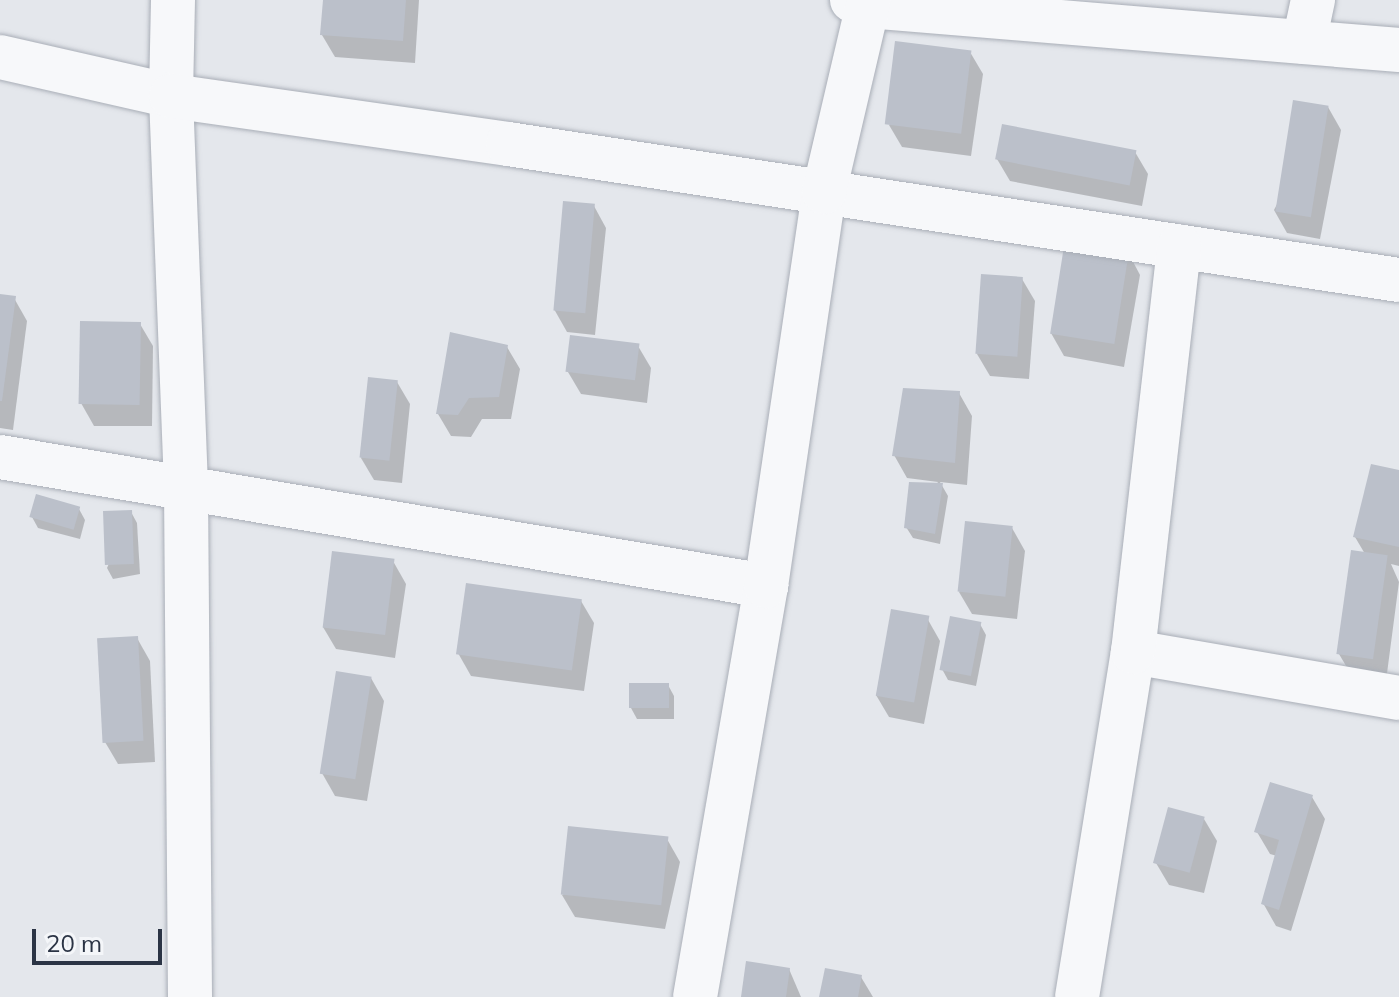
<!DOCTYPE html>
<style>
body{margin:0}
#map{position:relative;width:1399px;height:997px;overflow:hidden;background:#e4e7ec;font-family:Mulish,sans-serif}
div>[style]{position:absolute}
.shadow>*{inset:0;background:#0003}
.building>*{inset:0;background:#bbc0ca;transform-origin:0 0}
.roads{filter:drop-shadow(0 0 2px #a9aeb7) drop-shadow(0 0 2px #a9aeb7)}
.street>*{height:44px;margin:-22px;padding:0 22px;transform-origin:22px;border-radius:22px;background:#f7f8fa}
span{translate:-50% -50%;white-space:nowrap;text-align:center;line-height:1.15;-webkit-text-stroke:7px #f4f6f9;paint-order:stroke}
.scale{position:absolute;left:32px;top:929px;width:130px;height:36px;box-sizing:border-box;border:4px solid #2b3445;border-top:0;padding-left:10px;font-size:24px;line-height:28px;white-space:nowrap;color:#2b3445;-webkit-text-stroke:6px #f4f6f9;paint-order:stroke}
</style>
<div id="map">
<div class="shadow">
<i style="clip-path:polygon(325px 0,419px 0,415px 63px,335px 57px,322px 35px)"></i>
<i style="clip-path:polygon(970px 52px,983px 74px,971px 156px,902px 147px,889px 125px)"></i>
<i style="clip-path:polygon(1328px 107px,1341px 130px,1320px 239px,1287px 233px,1274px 210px)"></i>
<i style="clip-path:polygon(1135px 152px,1148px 174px,1142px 206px,1010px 181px,997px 159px)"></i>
<i style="clip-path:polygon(594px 206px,606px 228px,595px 335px,567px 332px,554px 309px)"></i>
<i style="clip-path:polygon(1128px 252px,1140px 275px,1124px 367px,1064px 356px,1051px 333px)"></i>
<i style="clip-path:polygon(1022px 279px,1035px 301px,1029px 379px,990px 376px,977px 354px)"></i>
<i style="clip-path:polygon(0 296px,14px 298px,27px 321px,13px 430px,0 428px)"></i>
<i style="clip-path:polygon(140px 324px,153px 346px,152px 426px,94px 426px,81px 403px)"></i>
<i style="clip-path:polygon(638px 346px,651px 368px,647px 403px,581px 394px,568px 372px)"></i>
<i style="clip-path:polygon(507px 347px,520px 369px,511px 419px,482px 419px,471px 437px,451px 436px,438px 414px)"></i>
<i style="clip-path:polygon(397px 382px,410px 404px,402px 483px,374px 480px,361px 458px)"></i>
<i style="clip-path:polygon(959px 393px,972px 416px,967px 485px,940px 482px,948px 496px,940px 544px,913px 538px,906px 527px,938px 482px,907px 478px,894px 455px)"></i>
<i style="clip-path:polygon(1399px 472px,1399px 566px,1391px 564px,1399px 582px,1386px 681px,1352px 676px,1339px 654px,1365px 554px,1355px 537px)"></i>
<i style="clip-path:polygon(79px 509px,85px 520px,80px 539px,38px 528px,32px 517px)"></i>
<i style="clip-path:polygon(131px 512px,137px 523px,140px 574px,113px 579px,107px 568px)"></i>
<i style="clip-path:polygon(1012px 528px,1025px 551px,1017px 619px,972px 614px,959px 592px)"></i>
<i style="clip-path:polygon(393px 561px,406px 584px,395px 658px,336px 649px,323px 627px)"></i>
<i style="clip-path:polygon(581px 601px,594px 623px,584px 691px,471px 676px,458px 653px)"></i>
<i style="clip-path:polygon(927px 618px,940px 641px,924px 724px,889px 717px,876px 695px)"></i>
<i style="clip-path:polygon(980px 624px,986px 635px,976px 686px,948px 680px,942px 669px)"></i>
<i style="clip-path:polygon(137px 638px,150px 661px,155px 762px,118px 764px,105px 742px)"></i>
<i style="clip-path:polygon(371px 678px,384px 701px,367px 801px,335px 796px,322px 773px)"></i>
<i style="clip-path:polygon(668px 685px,674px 696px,674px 719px,637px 719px,631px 708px)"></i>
<i style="clip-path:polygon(1312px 797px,1325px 819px,1291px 931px,1276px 926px,1263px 903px,1277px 856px,1270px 854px,1257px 832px)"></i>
<i style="clip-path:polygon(1204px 819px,1217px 841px,1204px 893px,1169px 885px,1156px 863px)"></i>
<i style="clip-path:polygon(667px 839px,680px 862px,665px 929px,575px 917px,562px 895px)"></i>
<i style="clip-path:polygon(789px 969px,801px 997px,743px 997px)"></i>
<i style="clip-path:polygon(861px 977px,873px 997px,821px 997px)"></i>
</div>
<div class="building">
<i style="clip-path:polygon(323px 0,406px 0,403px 41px,320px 35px)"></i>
<i style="left:895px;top:41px;width:77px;height:84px;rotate:7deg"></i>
<i style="left:1293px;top:100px;width:36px;height:113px;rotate:9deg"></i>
<i style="left:1002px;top:124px;width:137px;height:36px;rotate:11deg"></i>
<i style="left:563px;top:201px;width:32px;height:110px;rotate:5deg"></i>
<i style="left:1065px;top:240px;width:65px;height:95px;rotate:9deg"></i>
<i style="left:981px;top:274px;width:42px;height:80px;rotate:4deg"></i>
<i style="clip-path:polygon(0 294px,16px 296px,2px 401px,0 401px)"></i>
<i style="left:80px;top:321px;width:61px;height:83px;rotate:1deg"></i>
<i style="clip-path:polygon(450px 332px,508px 345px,499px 397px,469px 398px,458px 415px,436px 414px)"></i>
<i style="left:570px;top:335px;width:70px;height:37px;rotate:7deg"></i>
<i style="left:368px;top:377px;width:30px;height:81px;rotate:6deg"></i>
<i style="clip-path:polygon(903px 388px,960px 391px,955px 463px,892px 456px)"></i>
<i style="clip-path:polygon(1371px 464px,1399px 470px,1399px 547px,1353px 537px)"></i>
<i style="clip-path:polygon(909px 482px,943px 483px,935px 534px,904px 528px)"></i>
<i style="left:36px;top:494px;width:46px;height:24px;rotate:16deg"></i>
<i style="left:132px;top:510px;width:54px;height:29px;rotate:88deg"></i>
<i style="left:965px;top:521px;width:48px;height:71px;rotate:6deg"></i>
<i style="left:1351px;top:550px;width:37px;height:105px;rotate:8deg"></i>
<i style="left:332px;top:551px;width:63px;height:77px;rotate:7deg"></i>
<i style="left:466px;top:583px;width:117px;height:72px;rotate:8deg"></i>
<i style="left:891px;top:609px;width:39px;height:88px;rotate:10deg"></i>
<i style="left:950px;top:616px;width:32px;height:55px;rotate:11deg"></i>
<i style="left:138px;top:636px;width:105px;height:41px;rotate:87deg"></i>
<i style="left:336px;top:671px;width:36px;height:104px;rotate:9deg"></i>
<i style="left:669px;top:683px;width:25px;height:40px;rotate:90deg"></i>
<i style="clip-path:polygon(1270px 782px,1313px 795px,1279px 910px,1261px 904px,1279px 840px,1254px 832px)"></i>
<i style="left:1168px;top:807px;width:38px;height:58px;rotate:15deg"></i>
<i style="left:568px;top:826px;width:101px;height:69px;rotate:6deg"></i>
<i style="clip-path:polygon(746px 961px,790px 968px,786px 997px,741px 997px)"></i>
<i style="clip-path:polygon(825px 968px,862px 975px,858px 997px,819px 997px)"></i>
</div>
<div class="roads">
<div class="street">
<i style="left:173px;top:0;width:96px;rotate:91.2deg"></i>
<i style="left:171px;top:96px;width:392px;rotate:87.8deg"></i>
<i style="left:186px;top:488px;width:509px;rotate:89.55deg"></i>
<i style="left:852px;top:0;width:17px;rotate:21deg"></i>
<i style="left:868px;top:6px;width:533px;rotate:4.74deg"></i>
<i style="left:1304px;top:42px;width:43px;rotate:-77.9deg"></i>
<i style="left:0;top:57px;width:175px;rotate:12.8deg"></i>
<i style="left:171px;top:96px;width:340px;rotate:8.1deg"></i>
<i style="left:508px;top:144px;width:901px;rotate:8.68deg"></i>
<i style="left:0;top:457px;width:777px;rotate:9.56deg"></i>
<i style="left:1133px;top:652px;width:270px;rotate:9.8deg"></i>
<i style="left:695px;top:997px;width:417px;rotate:-80.2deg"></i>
<i style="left:766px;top:586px;width:398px;rotate:-81.6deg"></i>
<i style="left:824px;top:192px;width:197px;rotate:-76.8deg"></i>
<i style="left:1077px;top:997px;width:350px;rotate:-80.8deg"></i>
<i style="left:1133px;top:652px;width:408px;rotate:-83.5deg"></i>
</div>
</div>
<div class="scale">20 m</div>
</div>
